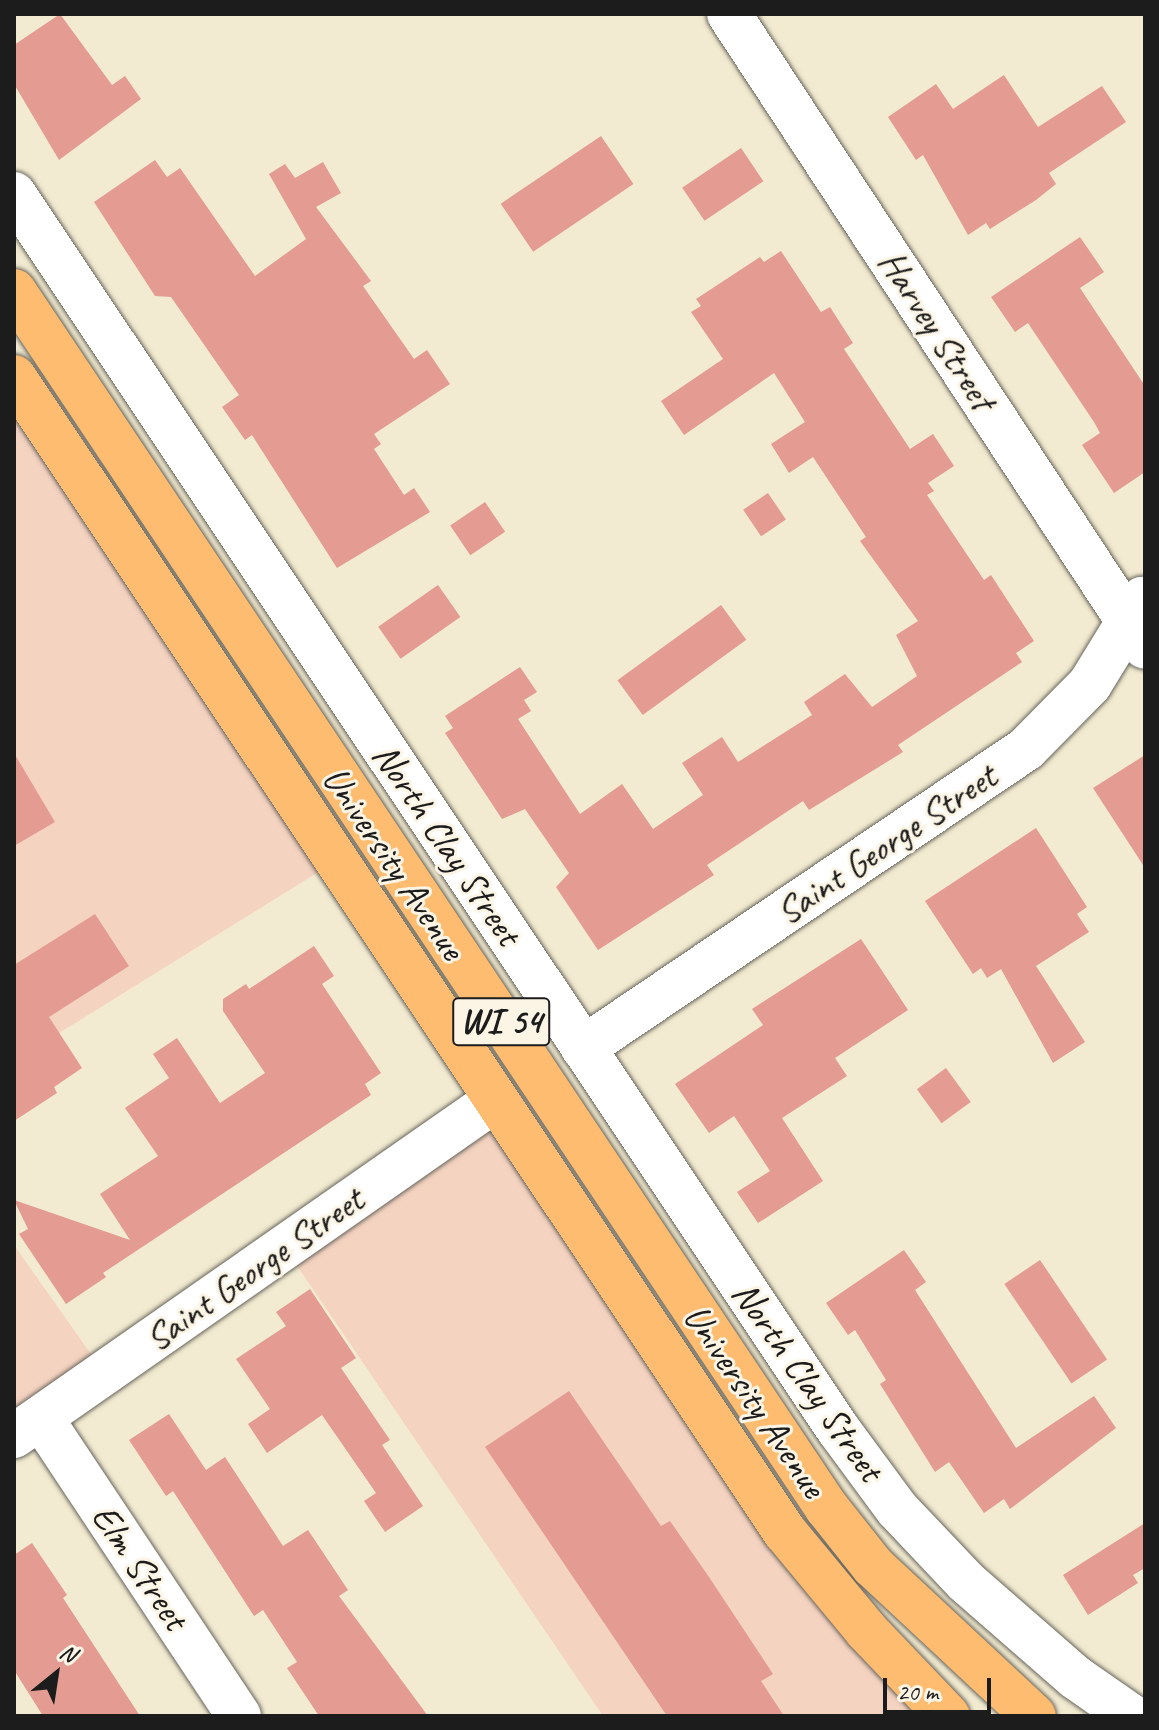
<!DOCTYPE html>
<style>
body{margin:0}
#map{position:relative;width:1159px;height:1730px;overflow:hidden;background:#f2ebd1;font-family:Caveat,sans-serif}
div>[style]{position:absolute}
.built>*{inset:0;background:#f5d3c1}
.building>*{inset:0;background:#e39b92;transform-origin:0 0}
.roads{filter:drop-shadow(0 0 2px #67645b) drop-shadow(0 0 2px #67645b)}
.minor>*{height:44px;margin:-22px;padding:0 22px;transform-origin:22px;border-radius:22px;background:#fff}
.major>*{height:44px;margin:-22px;padding:0 22px;transform-origin:22px;border-radius:22px;background:#fdbc70}
span{translate:-50% -50%;white-space:nowrap;text-align:center;line-height:1.15;-webkit-text-stroke:6px #fcf5e5;paint-order:stroke}
.shield-label span{padding:2px 6px;background:#fcf5e5;border:2px solid;border-radius:6px;-webkit-text-stroke-width:0}
.shield-label{font-size:36px;color:#1c1c1c;font-weight:700}
.street-label{font-size:38px;color:#1c1c1c}
.frame{position:absolute;inset:0;border:16px solid #1c1c1c;pointer-events:none}
.north{position:absolute;left:16px;top:1634px;width:80px;height:80px;-webkit-text-stroke:6px #fcf5e5;paint-order:stroke;rotate:30deg;font-size:22px;font-weight:700;line-height:32px;text-align:center;color:#1c1c1c}
.north::after{content:'';display:block;margin:auto;width:28px;height:36px;background:#1c1c1c;clip-path:polygon(50% 0,100% 100%,50% 72%,0 100%)}
.scale{position:absolute;left:883px;top:1678px;width:108px;height:36px;box-sizing:border-box;border:4px solid #1c1c1c;border-top:0;padding-left:10px;font-size:24px;line-height:28px;white-space:nowrap;color:#1c1c1c;-webkit-text-stroke:6px #fcf5e5;paint-order:stroke}
</style>
<div id="map">
<div class="built">
<i style="clip-path:polygon(14px 377px,338px 860px,14px 1061px)"></i>
<i style="clip-path:polygon(494px 1101px,948px 1716px,603px 1716px,285px 1248px)"></i>
<i style="clip-path:polygon(14px 1245px,105px 1374px,14px 1436px)"></i>
</div>
<div class="building">
<i style="clip-path:polygon(60px 14px,112px 85px,125px 76px,141px 99px,59px 160px,14px 84px,14px 45px)"></i>
<i style="clip-path:polygon(1004px 75px,1038px 127px,1102px 86px,1126px 122px,1049px 173px,1056px 184px,1036px 200px,990px 229px,986px 223px,968px 235px,923px 155px,916px 160px,888px 117px,936px 84px,953px 109px)"></i>
<i style="left:601px;top:136px;width:58px;height:121px;rotate:56deg"></i>
<i style="left:741px;top:148px;width:40px;height:71px;rotate:56deg"></i>
<i style="clip-path:polygon(155px 160px,167px 177px,180px 168px,255px 276px,306px 239px,269px 174px,285px 164px,295px 178px,323px 162px,341px 193px,316px 207px,371px 281px,363px 286px,414px 359px,427px 350px,450px 384px,374px 434px,381px 444px,374px 449px,404px 495px,414px 488px,430px 512px,337px 568px,252px 435px,245px 440px,222px 407px,239px 395px,171px 297px,155px 296px,94px 202px)"></i>
<i style="clip-path:polygon(1080px 237px,1104px 272px,1080px 288px,1145px 386px,1145px 472px,1114px 493px,1082px 445px,1100px 433px,1094px 422px,1028px 323px,1015px 332px,991px 297px)"></i>
<i style="clip-path:polygon(781px 251px,821px 312px,830px 307px,853px 343px,844px 349px,910px 449px,933px 434px,954px 466px,928px 483px,934px 491px,927px 495px,984px 580px,991px 575px,1034px 641px,1016px 653px,1022px 662px,898px 745px,903px 752px,809px 810px,803px 801px,707px 865px,714px 875px,598px 950px,556px 887px,569px 873px,525px 809px,502px 819px,445px 733px,453px 728px,445px 716px,520px 667px,537px 692px,524px 700px,531px 711px,518px 719px,580px 814px,622px 784px,653px 829px,703px 795px,682px 763px,722px 737px,738px 762px,812px 715px,804px 702px,845px 674px,872px 707px,917px 676px,896px 635px,918px 621px,860px 541px,866px 537px,813px 457px,789px 473px,771px 444px,805px 422px,774px 373px,684px 435px,661px 401px,723px 359px,691px 312px,701px 306px,696px 299px,760px 257px,764px 262px)"></i>
<i style="left:768px;top:493px;width:32px;height:30px;rotate:56deg"></i>
<i style="left:485px;top:502px;width:36px;height:42px;rotate:56deg"></i>
<i style="left:438px;top:585px;width:39px;height:73px;rotate:55deg"></i>
<i style="left:721px;top:605px;width:43px;height:128px;rotate:54deg"></i>
<i style="clip-path:polygon(14px 753px,55px 822px,14px 846px)"></i>
<i style="clip-path:polygon(1145px 755px,1145px 868px,1093px 788px)"></i>
<i style="clip-path:polygon(1036px 828px,1087px 907px,1077px 914px,1089px 932px,1036px 966px,1085px 1042px,1053px 1063px,1001px 969px,987px 978px,981px 968px,973px 974px,925px 901px)"></i>
<i style="clip-path:polygon(95px 914px,129px 966px,49px 1017px,82px 1068px,54px 1087px,57px 1093px,14px 1121px,14px 965px)"></i>
<i style="clip-path:polygon(861px 939px,908px 1010px,835px 1058px,847px 1076px,782px 1118px,823px 1181px,758px 1223px,737px 1192px,770px 1171px,734px 1116px,709px 1133px,675px 1084px,763px 1025px,752px 1009px)"></i>
<i style="clip-path:polygon(314px 946px,334px 976px,322px 984px,381px 1073px,365px 1084px,371px 1095px,103px 1273px,106px 1277px,66px 1304px,19px 1234px,28px 1229px,14px 1200px,130px 1240px,100px 1194px,158px 1156px,125px 1108px,169px 1078px,153px 1054px,177px 1038px,220px 1103px,265px 1073px,223px 1011px,223px 999px,246px 984px,249px 989px)"></i>
<i style="left:946px;top:1068px;width:42px;height:36px;rotate:54deg"></i>
<i style="clip-path:polygon(904px 1250px,926px 1282px,915px 1290px,1016px 1448px,1094px 1396px,1116px 1428px,1010px 1509px,1004px 1499px,984px 1513px,949px 1462px,935px 1472px,880px 1384px,886px 1380px,855px 1330px,848px 1335px,826px 1303px)"></i>
<i style="left:1040px;top:1260px;width:120px;height:43px;rotate:56deg"></i>
<i style="clip-path:polygon(310px 1289px,356px 1358px,341px 1368px,390px 1440px,382px 1445px,423px 1506px,385px 1532px,364px 1501px,376px 1493px,322px 1415px,267px 1453px,248px 1424px,270px 1409px,236px 1359px,286px 1326px,276px 1312px)"></i>
<i style="clip-path:polygon(569px 1391px,661px 1526px,670px 1521px,709px 1577px,773px 1674px,761px 1681px,784px 1716px,667px 1716px,485px 1447px)"></i>
<i style="clip-path:polygon(169px 1414px,206px 1470px,225px 1457px,283px 1546px,308px 1530px,348px 1590px,339px 1596px,428px 1716px,319px 1716px,287px 1668px,297px 1662px,263px 1610px,254px 1616px,173px 1491px,166px 1496px,129px 1440px)"></i>
<i style="clip-path:polygon(1145px 1523px,1145px 1568px,1133px 1575px,1138px 1583px,1088px 1615px,1063px 1575px)"></i>
<i style="clip-path:polygon(32px 1543px,67px 1595px,63px 1598px,140px 1716px,43px 1716px,14px 1670px,14px 1555px)"></i>
</div>
<div class="roads">
<div class="minor">
<i style="left:729px;top:14px;width:757px;rotate:56.69deg"></i>
<i style="left:14px;top:194px;width:1485px;rotate:56.29deg"></i>
<i style="left:838px;top:1429px;width:99px;rotate:53.6deg"></i>
<i style="left:897px;top:1509px;width:99px;rotate:46.6deg"></i>
<i style="left:965px;top:1581px;width:146px;rotate:41.1deg"></i>
<i style="left:1075px;top:1677px;width:68px;rotate:34.9deg"></i>
<i style="left:583px;top:1048px;width:534px;rotate:-34.02deg"></i>
<i style="left:1026px;top:749px;width:91px;rotate:-45.4deg"></i>
<i style="left:1090px;top:684px;width:100px;rotate:-58.5deg"></i>
<i style="left:41px;top:1418px;width:358px;rotate:56.4deg"></i>
<i style="left:14px;top:1436px;width:585px;rotate:-34.91deg"></i>
</div>
<div class="major">
<i style="left:14px;top:291px;width:1464px;rotate:56.26deg"></i>
<i style="left:827px;top:1508px;width:74px;rotate:51.6deg"></i>
<i style="left:873px;top:1566px;width:220px;rotate:43deg"></i>
<i style="left:14px;top:377px;width:1389px;rotate:56.28deg"></i>
<i style="left:785px;top:1532px;width:127px;rotate:50.4deg"></i>
<i style="left:866px;top:1630px;width:119px;rotate:46.4deg"></i>
</div>
</div>
<div class="shield-label">
<span style="left:501px;top:1022px">WI 54</span>
</div>
<div class="street-label">
<span style="left:937px;top:330px;rotate:57deg">Harvey Street</span>
<span style="left:447px;top:844px;rotate:56deg">North Clay Street</span>
<span style="left:886px;top:844px;rotate:-34deg">Saint George Street</span>
<span style="left:394px;top:863px;rotate:56deg">University Avenue</span>
<span style="left:254px;top:1269px;rotate:-35deg">Saint George Street</span>
<span style="left:808px;top:1381px;rotate:55deg">North Clay Street</span>
<span style="left:755px;top:1401px;rotate:56deg">University Avenue</span>
<span style="left:140px;top:1567px;rotate:56deg">Elm Street</span>
</div>
<div class="frame"></div>
<div class="north">N</div>
<div class="scale">20 m</div>
</div>
